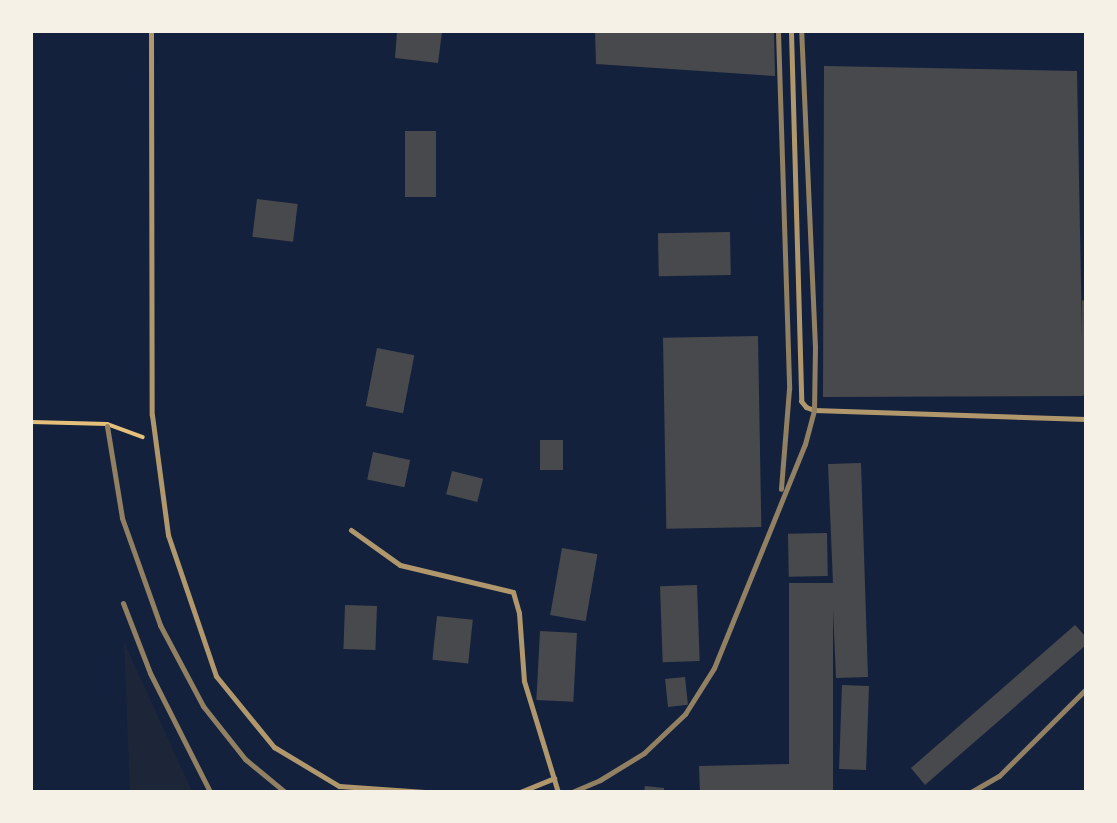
<!DOCTYPE html>
<style>
body{margin:0}
#map{position:relative;width:1117px;height:823px;overflow:hidden;background:#14213d;font-family:Lato,sans-serif}
div>[style]{position:absolute}
.green>*{inset:0;background:#1d2539}
.building>*{inset:0;background:#48494c;transform-origin:0 0}
.path>*{height:3.5px;margin:-1.75px;padding:0 1.75px;transform-origin:1.75px;border-radius:1.75px;background:#e5c07b}
.service>*{height:5px;margin:-2.5px;padding:0 2.5px;transform-origin:2.5px;border-radius:2.5px;background:#b1986c}
.rail>*{height:5px;margin:-2.5px;padding:0 2.5px;transform-origin:2.5px;border-radius:2.5px;background:#918062}
span{translate:-50% -50%;white-space:nowrap;text-align:center;line-height:1.15;-webkit-text-stroke:7px #f6f1e7;paint-order:stroke}
.frame{position:absolute;inset:0;border:33px solid #f6f1e7;pointer-events:none}
</style>
<div id="map">
<div class="green">
<i style="clip-path:polygon(124px 642px,192px 791px,130px 791px)"></i>
</div>
<div class="building">
<i style="clip-path:polygon(397px 32px,442px 32px,438px 63px,395px 58px)"></i>
<i style="clip-path:polygon(595px 32px,774px 32px,775px 76px,596px 64px)"></i>
<i style="clip-path:polygon(824px 66px,1077px 71px,1082px 338px,1082px 300px,1086px 301px,1086px 392px,1083px 396px,823px 397px)"></i>
<i style="left:405px;top:131px;width:31px;height:66px"></i>
<i style="left:257px;top:199px;width:41px;height:38px;rotate:7deg"></i>
<i style="left:730px;top:232px;width:43px;height:72px;rotate:89deg"></i>
<i style="left:758px;top:336px;width:191px;height:95px;rotate:89deg"></i>
<i style="left:377px;top:348px;width:38px;height:59px;rotate:11deg"></i>
<i style="left:540px;top:440px;width:23px;height:30px"></i>
<i style="left:373px;top:452px;width:38px;height:28px;rotate:12deg"></i>
<i style="clip-path:polygon(861px 463px,868px 677px,836px 678px,833px 610px,833px 792px,700px 792px,699px 766px,789px 764px,789px 583px,833px 583px,828px 464px)"></i>
<i style="left:452px;top:471px;width:32px;height:24px;rotate:14deg"></i>
<i style="left:827px;top:533px;width:43px;height:39px;rotate:89deg"></i>
<i style="left:562px;top:548px;width:36px;height:68px;rotate:10deg"></i>
<i style="left:697px;top:585px;width:76px;height:37px;rotate:88deg"></i>
<i style="left:345px;top:605px;width:32px;height:44px;rotate:2deg"></i>
<i style="left:437px;top:616px;width:36px;height:44px;rotate:6deg"></i>
<i style="clip-path:polygon(1075px 625px,1086px 637px,1086px 645px,925px 785px,911px 768px)"></i>
<i style="left:540px;top:631px;width:37px;height:69px;rotate:3deg"></i>
<i style="left:685px;top:677px;width:28px;height:20px;rotate:84deg"></i>
<i style="left:842px;top:685px;width:27px;height:84px;rotate:2deg"></i>
<i style="clip-path:polygon(645px 786px,664px 788px,664px 792px,644px 792px)"></i>
</div>
<div class="path">
<i style="left:32px;top:422px;width:75px;rotate:1.5deg"></i>
<i style="left:107px;top:424px;width:38px;rotate:20deg"></i>
</div>
<div class="service">
<i style="left:151px;top:32px;width:383px;rotate:89.9deg"></i>
<i style="left:152px;top:415px;width:121px;rotate:82.4deg"></i>
<i style="left:168px;top:535px;width:149px;rotate:71.2deg"></i>
<i style="left:216px;top:676px;width:92px;rotate:50.8deg"></i>
<i style="left:274px;top:747px;width:76px;rotate:31deg"></i>
<i style="left:339px;top:786px;width:86px;rotate:4deg"></i>
<i style="left:791px;top:32px;width:369px;rotate:88.4deg"></i>
<i style="left:801px;top:401px;width:8px;rotate:50deg"></i>
<i style="left:806px;top:407px;width:9px;rotate:21deg"></i>
<i style="left:814px;top:410px;width:272px;rotate:1.9deg"></i>
<i style="left:351px;top:530px;width:60px;rotate:35.5deg"></i>
<i style="left:400px;top:565px;width:116px;rotate:13.4deg"></i>
<i style="left:513px;top:592px;width:22px;rotate:74deg"></i>
<i style="left:519px;top:613px;width:68px;rotate:85.8deg"></i>
<i style="left:524px;top:681px;width:116px;rotate:73deg"></i>
<i style="left:520px;top:792px;width:37px;rotate:-22deg"></i>
</div>
<div class="rail">
<i style="left:778px;top:32px;width:357px;rotate:88.2deg"></i>
<i style="left:789px;top:389px;width:100px;rotate:94.6deg"></i>
<i style="left:107px;top:426px;width:93px;rotate:80.7deg"></i>
<i style="left:122px;top:518px;width:114px;rotate:70.4deg"></i>
<i style="left:160px;top:625px;width:92px;rotate:62deg"></i>
<i style="left:203px;top:706px;width:68px;rotate:51.6deg"></i>
<i style="left:245px;top:759px;width:52px;rotate:39.5deg"></i>
<i style="left:123px;top:603px;width:75px;rotate:68.9deg"></i>
<i style="left:150px;top:673px;width:133px;rotate:63.2deg"></i>
<i style="left:572px;top:792px;width:30px;rotate:-23deg"></i>
<i style="left:600px;top:780px;width:52px;rotate:-31.5deg"></i>
<i style="left:644px;top:753px;width:57px;rotate:-43.6deg"></i>
<i style="left:685px;top:714px;width:54px;rotate:-57.8deg"></i>
<i style="left:714px;top:668px;width:242px;rotate:-67.9deg"></i>
<i style="left:805px;top:444px;width:35px;rotate:-75deg"></i>
<i style="left:814px;top:410px;width:63px;rotate:-89.1deg"></i>
<i style="left:815px;top:347px;width:315px;rotate:-92.5deg"></i>
<i style="left:971px;top:792px;width:32px;rotate:-30deg"></i>
<i style="left:999px;top:776px;width:123px;rotate:-45deg"></i>
</div>
<div class="frame"></div>
</div>
